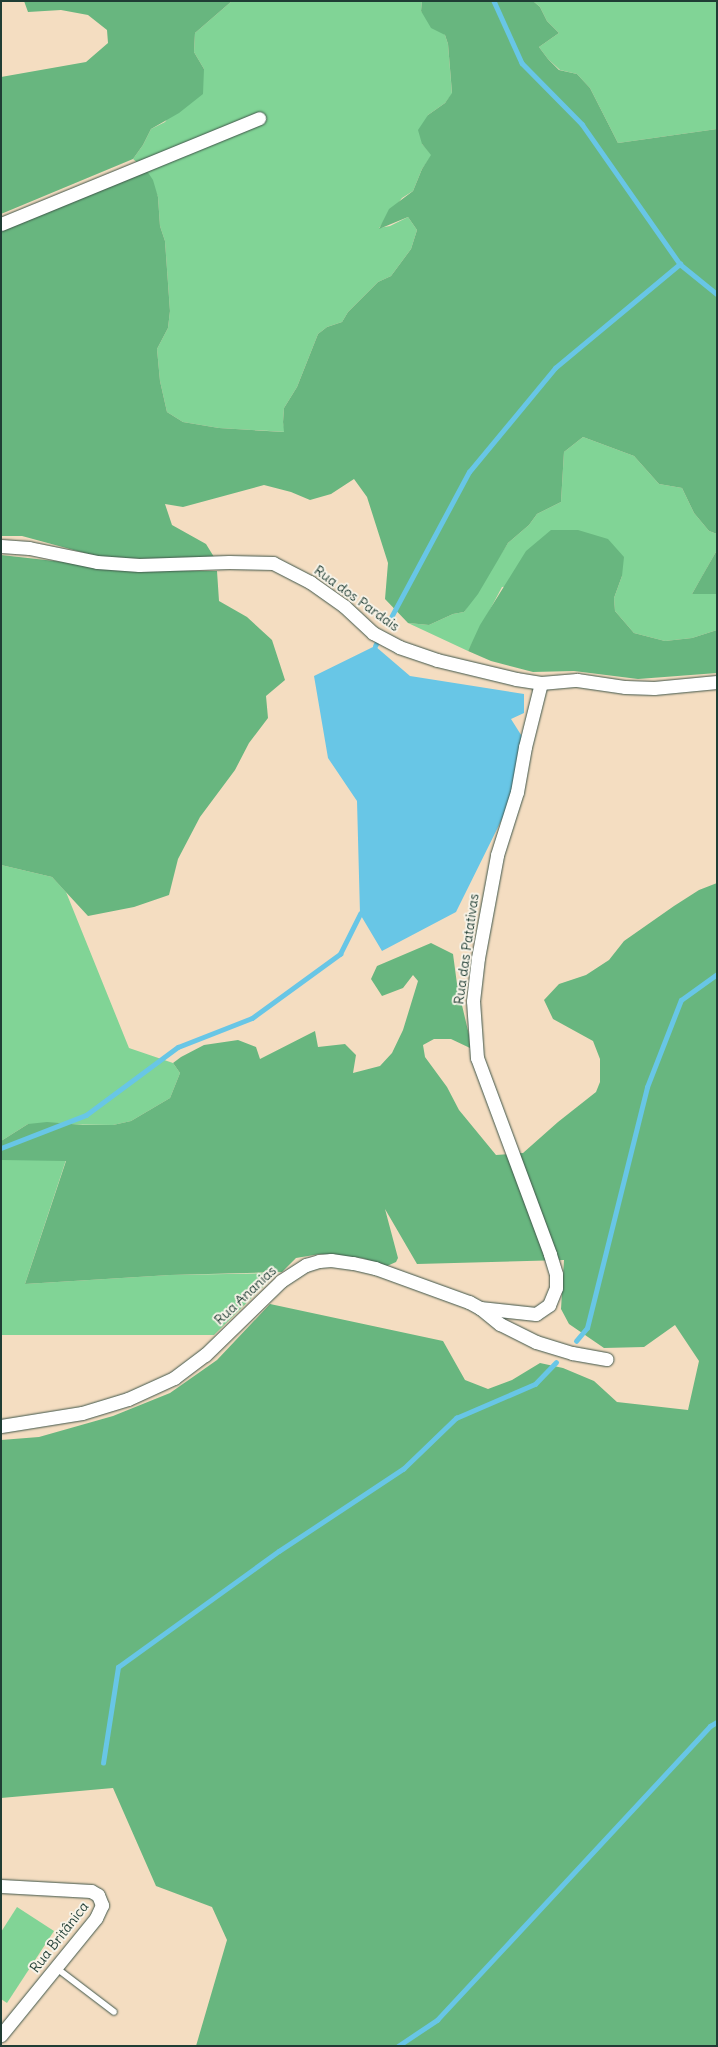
<!DOCTYPE html>
<meta charset="utf-8">
<style>
body{margin:0}
#map{position:relative;width:718px;height:2047px;overflow:hidden;background:#f4ddc1;font-family:Delius,sans-serif}
div>[style]{position:absolute}
.green>*{inset:0;background:#81d496}
.forest>*{inset:0;background:#68b67f}
.water>*{inset:0;background:#68c6e6}
.stream>*{height:4.5px;margin:-2.25px;padding:0 2.25px;transform-origin:2.25px;border-radius:2.25px;background:#68c6e6}
.roads{filter:drop-shadow(0 0 1px #3f5549) drop-shadow(0 0 1px #3f5549)}
.service>*{height:6px;margin:-3px;padding:0 3px;transform-origin:3px;border-radius:3px;background:#fff}
.minor>*{height:13px;margin:-6.5px;padding:0 6.5px;transform-origin:6.5px;border-radius:6.5px;background:#fff}
span{translate:-50% -50%;white-space:nowrap;text-align:center;line-height:1.15;-webkit-text-stroke:4px #f7f3e8;paint-order:stroke}
.street-label{font-size:14px;color:#1f3d34}
.frame{position:absolute;inset:0;border:2px solid #1f3d34;pointer-events:none}
</style>
<div id="map">
<div class="green">
<i style="clip-path:polygon(232px 1px,422px 1px,421px 11px,445px 35px,448px 44px,452px 94px,445px 103px,428px 115px,422px 144px,432px 155px,422px 169px,413px 191px,402px 198px,379px 228px,390px 226px,408px 217px,417px 230px,411px 249px,391px 276px,378px 282px,348px 312px,342px 322px,327px 327px,318px 334px,297px 387px,284px 408px,283px 422px,285px 432px,219px 428px,183px 422px,167px 412px,160px 381px,157px 349px,168px 328px,170px 311px,165px 241px,160px 226px,158px 197px,147px 171px,133px 159px,143px 145px,151px 129px,165px 122px,204px 69px,194px 52px,195px 33px)"></i>
<i style="clip-path:polygon(533px 1px,717px 1px,717px 129px,618px 143px,590px 88px,577px 74px,560px 70px,548px 59px,539px 47px,559px 33px,547px 21px,540px 7px)"></i>
<i style="clip-path:polygon(583px 437px,634px 456px,659px 484px,682px 488px,694px 513px,709px 531px,717px 534px,717px 550px,692px 594px,717px 594px,717px 630px,692px 638px,665px 641px,634px 633px,615px 611px,614px 598px,622px 576px,502px 587px,468px 651px,408px 623px,429px 625px,453px 614px,464px 612px,508px 543px,529px 525px,537px 514px,561px 502px,564px 452px)"></i>
<i style="clip-path:polygon(1px 865px,52px 877px,66px 892px,129px 1048px,173px 1063px,180px 1073px,170px 1098px,131px 1121px,113px 1125px,28px 1124px,1px 1141px)"></i>
<i style="clip-path:polygon(1px 1160px,66px 1160px,25px 1284px,170px 1275px,277px 1273px,214px 1335px,1px 1335px)"></i>
<i style="clip-path:polygon(17px 1907px,54px 1931px,7px 2003px,1px 1999px,1px 1932px)"></i>
</div>
<div class="forest">
<i style="clip-path:polygon(24px 1px,232px 1px,195px 33px,194px 52px,204px 69px,203px 94px,179px 113px,151px 129px,143px 145px,133px 159px,1px 214px,1px 77px,86px 62px,108px 43px,107px 30px,88px 15px,61px 10px,28px 12px)"></i>
<i style="clip-path:polygon(422px 1px,533px 1px,540px 7px,547px 21px,559px 33px,539px 47px,548px 59px,559px 70px,577px 74px,590px 88px,618px 143px,717px 129px,717px 534px,709px 531px,694px 513px,682px 488px,659px 484px,634px 456px,583px 437px,564px 452px,561px 502px,537px 514px,529px 525px,508px 543px,478px 594px,464px 612px,453px 614px,429px 625px,408px 623px,385px 599px,388px 563px,367px 497px,354px 479px,331px 494px,310px 500px,291px 492px,264px 485px,183px 507px,165px 504px,172px 525px,206px 544px,214px 557px,204px 560px,103px 558px,22px 536px,1px 536px,1px 230px,147px 171px,153px 180px,158px 197px,160px 226px,165px 241px,170px 311px,168px 328px,157px 349px,160px 381px,167px 412px,183px 422px,219px 428px,284px 432px,283px 422px,284px 408px,297px 387px,318px 334px,327px 327px,342px 322px,348px 312px,378px 282px,391px 276px,411px 249px,417px 230px,408px 217px,379px 229px,389px 209px,413px 191px,422px 169px,431px 155px,422px 144px,418px 130px,428px 115px,445px 103px,452px 93px,448px 44px,445px 35px,431px 28px,421px 11px)"></i>
<i style="clip-path:polygon(551px 530px,578px 530px,608px 539px,624px 557px,622px 576px,614px 598px,615px 611px,634px 633px,665px 641px,692px 638px,717px 630px,717px 673px,638px 679px,574px 671px,533px 672px,491px 661px,468px 651px,480px 625px,526px 551px)"></i>
<i style="clip-path:polygon(717px 550px,717px 594px,692px 594px,701px 578px)"></i>
<i style="clip-path:polygon(1px 555px,135px 570px,217px 571px,219px 601px,247px 617px,272px 640px,285px 680px,266px 696px,268px 718px,249px 743px,235px 770px,200px 817px,178px 859px,169px 895px,134px 907px,88px 916px,52px 877px,1px 865px)"></i>
<i style="clip-path:polygon(717px 883px,717px 2046px,196px 2046px,227px 1940px,212px 1907px,156px 1886px,113px 1788px,1px 1798px,1px 1440px,39px 1437px,113px 1416px,170px 1393px,217px 1360px,270px 1304px,443px 1341px,465px 1380px,488px 1389px,512px 1380px,540px 1363px,563px 1368px,594px 1381px,617px 1402px,688px 1410px,699px 1361px,675px 1325px,644px 1347px,604px 1348px,569px 1324px,561px 1309px,564px 1260px,417px 1264px,385px 1209px,398px 1258px,396px 1262px,387px 1266px,362px 1258px,320px 1254px,296px 1258px,282px 1272px,170px 1275px,25px 1284px,66px 1161px,1px 1160px,1px 1141px,28px 1124px,47px 1122px,83px 1125px,113px 1125px,131px 1121px,170px 1098px,180px 1073px,173px 1063px,181px 1057px,204px 1045px,238px 1040px,256px 1047px,260px 1059px,315px 1031px,318px 1047px,345px 1044px,356px 1055px,353px 1073px,380px 1066px,392px 1053px,403px 1030px,418px 981px,413px 975px,403px 988px,382px 996px,371px 979px,377px 966px,431px 943px,453px 954px,457px 984px,469px 1035px,470px 1048px,451px 1039px,434px 1039px,423px 1045px,425px 1057px,447px 1087px,459px 1110px,496px 1155px,523px 1153px,558px 1122px,596px 1092px,600px 1082px,600px 1059px,593px 1041px,553px 1019px,544px 1000px,559px 984px,586px 975px,609px 960px,624px 941px,674px 906px,699px 890px)"></i>
</div>
<div class="water">
<i style="clip-path:polygon(375px 646px,410px 676px,524px 694px,524px 713px,511px 719px,523px 738px,515px 793px,456px 912px,382px 951px,360px 914px,357px 801px,328px 758px,314px 676px)"></i>
</div>
<div class="stream">
<i style="left:494px;top:1px;width:68px;rotate:65.7deg"></i>
<i style="left:522px;top:63px;width:86px;rotate:45.5deg"></i>
<i style="left:582px;top:124px;width:171px;rotate:55deg"></i>
<i style="left:680px;top:264px;width:48px;rotate:39deg"></i>
<i style="left:389px;top:621px;width:169px;rotate:-61.8deg"></i>
<i style="left:469px;top:472px;width:135px;rotate:-50.4deg"></i>
<i style="left:555px;top:368px;width:163px;rotate:-39.8deg"></i>
<i style="left:375px;top:646px;width:4px;rotate:-63deg"></i>
<i style="left:1px;top:1148px;width:91px;rotate:-21.2deg"></i>
<i style="left:86px;top:1115px;width:114px;rotate:-36.5deg"></i>
<i style="left:178px;top:1047px;width:79px;rotate:-21.4deg"></i>
<i style="left:252px;top:1018px;width:109px;rotate:-36deg"></i>
<i style="left:340px;top:954px;width:45px;rotate:-63.4deg"></i>
<i style="left:576px;top:1341px;width:17px;rotate:-50deg"></i>
<i style="left:587px;top:1328px;width:248px;rotate:-76deg"></i>
<i style="left:647px;top:1087px;width:93px;rotate:-68.7deg"></i>
<i style="left:681px;top:1000px;width:44px;rotate:-35.8deg"></i>
<i style="left:103px;top:1763px;width:97px;rotate:-81.1deg"></i>
<i style="left:118px;top:1667px;width:198px;rotate:-35.8deg"></i>
<i style="left:279px;top:1551px;width:149px;rotate:-33.5deg"></i>
<i style="left:403px;top:1469px;width:74px;rotate:-43.9deg"></i>
<i style="left:456px;top:1418px;width:86px;rotate:-23.3deg"></i>
<i style="left:535px;top:1384px;width:30px;rotate:-46deg"></i>
<i style="left:398px;top:2046px;width:47px;rotate:-33.7deg"></i>
<i style="left:437px;top:2020px;width:401px;rotate:-47.1deg"></i>
<i style="left:710px;top:1726px;width:8px;rotate:-30deg"></i>
</div>
<div class="roads">
<div class="service">
<i style="left:55px;top:1967px;width:74px;rotate:37.3deg"></i>
</div>
<div class="minor">
<i style="left:1px;top:224px;width:279px;rotate:-22.3deg"></i>
<i style="left:1px;top:546px;width:28px;rotate:4deg"></i>
<i style="left:29px;top:548px;width:69px;rotate:11.6deg"></i>
<i style="left:97px;top:562px;width:42px;rotate:4.1deg"></i>
<i style="left:139px;top:565px;width:90px;rotate:-1.9deg"></i>
<i style="left:229px;top:562px;width:44px;rotate:1.3deg"></i>
<i style="left:273px;top:563px;width:42px;rotate:27.2deg"></i>
<i style="left:310px;top:582px;width:42px;rotate:35.2deg"></i>
<i style="left:344px;top:606px;width:40px;rotate:43deg"></i>
<i style="left:373px;top:633px;width:30px;rotate:28deg"></i>
<i style="left:399px;top:647px;width:40px;rotate:18.9deg"></i>
<i style="left:437px;top:660px;width:81px;rotate:13.5deg"></i>
<i style="left:516px;top:679px;width:25px;rotate:9deg"></i>
<i style="left:541px;top:683px;width:36px;rotate:-5deg"></i>
<i style="left:577px;top:680px;width:49px;rotate:8.3deg"></i>
<i style="left:625px;top:687px;width:29px;rotate:2deg"></i>
<i style="left:654px;top:688px;width:63px;rotate:-5.4deg"></i>
<i style="left:480px;top:1308px;width:56px;rotate:6.1deg"></i>
<i style="left:536px;top:1314px;width:16px;rotate:-35deg"></i>
<i style="left:549px;top:1305px;width:18px;rotate:-68deg"></i>
<i style="left:556px;top:1288px;width:14px;rotate:-90deg"></i>
<i style="left:556px;top:1274px;width:21px;rotate:-107deg"></i>
<i style="left:550px;top:1254px;width:209px;rotate:-110.4deg"></i>
<i style="left:477px;top:1058px;width:57px;rotate:-94deg"></i>
<i style="left:473px;top:1001px;width:43px;rotate:-83.4deg"></i>
<i style="left:478px;top:958px;width:105px;rotate:-79.5deg"></i>
<i style="left:497px;top:855px;width:66px;rotate:-72.4deg"></i>
<i style="left:517px;top:792px;width:46px;rotate:-79.9deg"></i>
<i style="left:525px;top:747px;width:66px;rotate:-76deg"></i>
<i style="left:1px;top:1426px;width:82px;rotate:-9.1deg"></i>
<i style="left:82px;top:1413px;width:48px;rotate:-16.9deg"></i>
<i style="left:128px;top:1399px;width:51px;rotate:-24.5deg"></i>
<i style="left:174px;top:1378px;width:39px;rotate:-37deg"></i>
<i style="left:205px;top:1355px;width:106px;rotate:-44.2deg"></i>
<i style="left:281px;top:1281px;width:30px;rotate:-33deg"></i>
<i style="left:306px;top:1265px;width:14px;rotate:-17deg"></i>
<i style="left:319px;top:1261px;width:12px;rotate:-5deg"></i>
<i style="left:331px;top:1260px;width:22px;rotate:8deg"></i>
<i style="left:353px;top:1263px;width:23px;rotate:13deg"></i>
<i style="left:375px;top:1268px;width:100px;rotate:19.9deg"></i>
<i style="left:469px;top:1302px;width:13px;rotate:29deg"></i>
<i style="left:480px;top:1308px;width:26px;rotate:39deg"></i>
<i style="left:500px;top:1324px;width:40px;rotate:26.6deg"></i>
<i style="left:536px;top:1342px;width:38px;rotate:17deg"></i>
<i style="left:572px;top:1353px;width:35px;rotate:10deg"></i>
<i style="left:1px;top:1886px;width:90px;rotate:3.2deg"></i>
<i style="left:91px;top:1891px;width:8px;rotate:30deg"></i>
<i style="left:98px;top:1895px;width:11px;rotate:68deg"></i>
<i style="left:102px;top:1905px;width:14px;rotate:115deg"></i>
<i style="left:96px;top:1918px;width:151px;rotate:129.1deg"></i>
</div>
</div>
<div class="street-label">
<span style="left:357px;top:598px;rotate:36deg">Rua dos Pardais</span>
<span style="left:466px;top:949px;rotate:-82deg">Rua das Patativas</span>
<span style="left:245px;top:1295px;rotate:-43deg">Rua Ananias</span>
<span style="left:59px;top:1937px;rotate:-52deg">Rua Britânica</span>
</div>
<div class="frame"></div>
</div>
